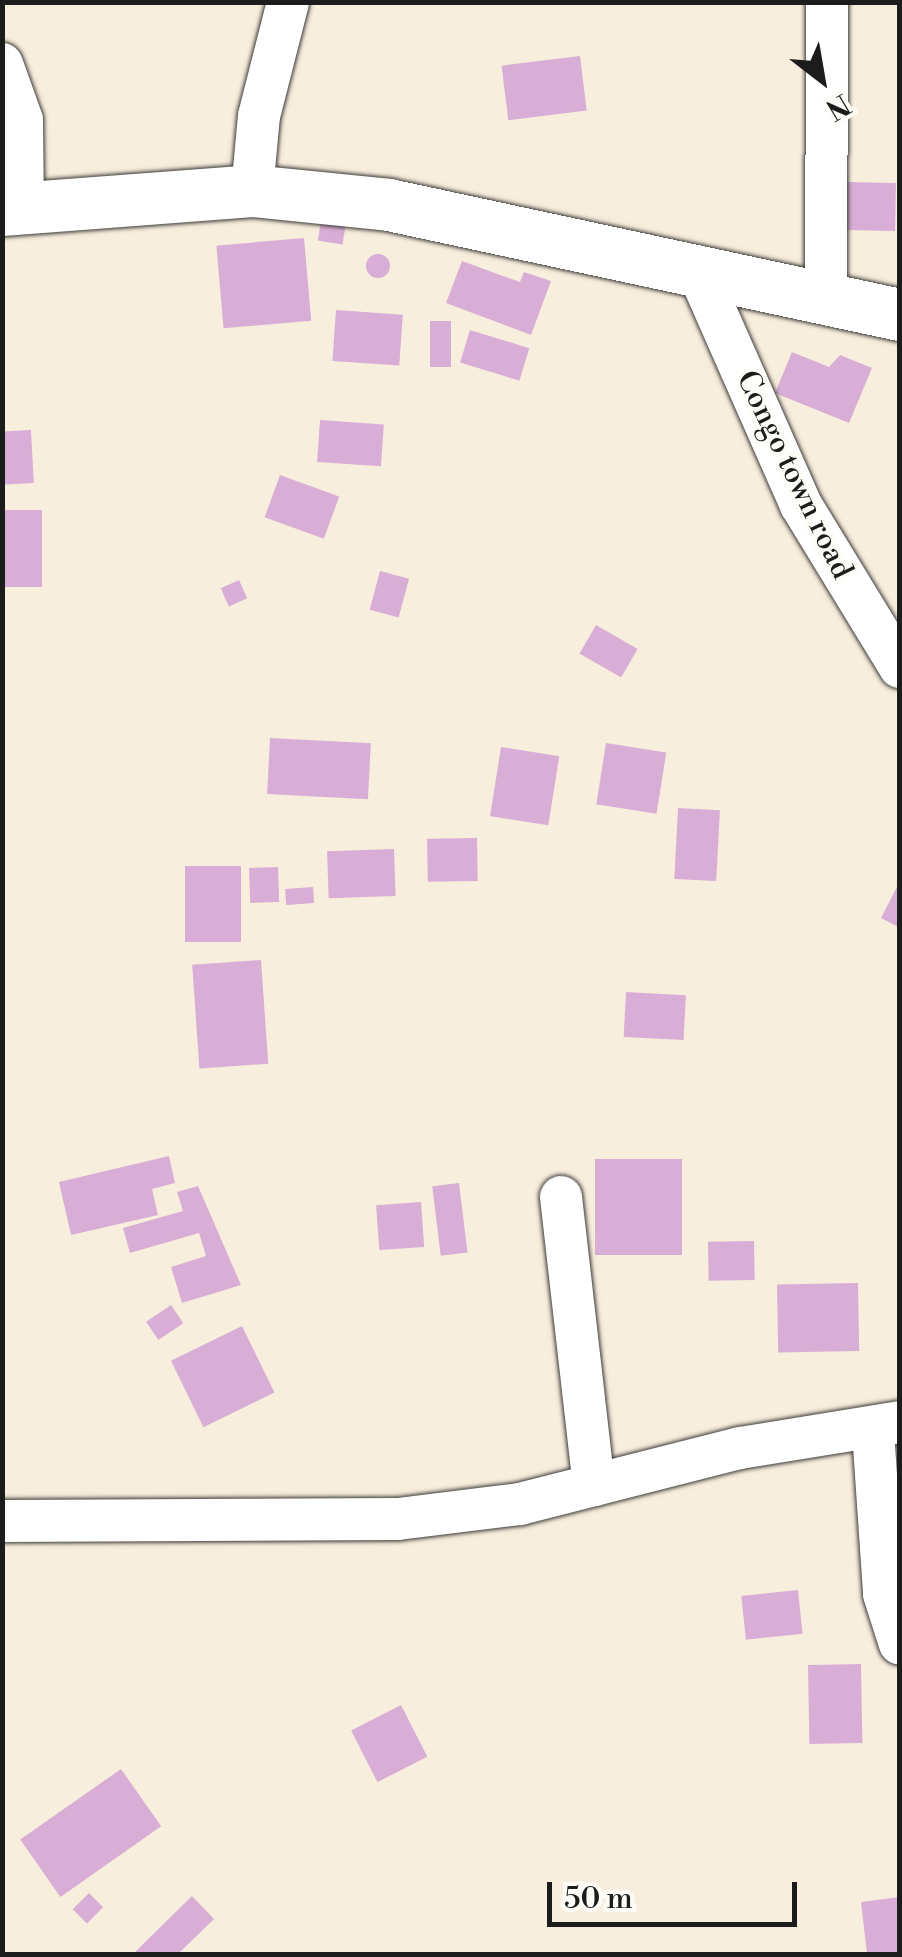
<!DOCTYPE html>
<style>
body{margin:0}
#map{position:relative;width:902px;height:1957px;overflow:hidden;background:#f8eedd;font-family:"Libre Bodoni",serif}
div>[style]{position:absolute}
.building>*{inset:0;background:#d9aed6;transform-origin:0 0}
.round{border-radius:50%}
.roads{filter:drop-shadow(0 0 2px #3d3c39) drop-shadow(0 0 2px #3d3c39)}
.minor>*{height:42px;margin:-21px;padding:0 21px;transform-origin:21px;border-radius:21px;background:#fff}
.major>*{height:52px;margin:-26px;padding:0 26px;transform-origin:26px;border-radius:26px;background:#fff}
span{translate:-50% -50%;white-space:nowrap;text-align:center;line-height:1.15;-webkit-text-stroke:9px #fdfcf7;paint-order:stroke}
.street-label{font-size:30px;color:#1c1c1c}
.frame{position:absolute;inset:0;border:5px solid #1c1c1c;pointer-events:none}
.north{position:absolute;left:772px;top:30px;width:100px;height:100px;-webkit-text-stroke:8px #fdfcf7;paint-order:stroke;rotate:149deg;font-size:28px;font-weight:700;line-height:40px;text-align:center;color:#1c1c1c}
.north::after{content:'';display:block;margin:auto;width:35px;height:45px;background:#1c1c1c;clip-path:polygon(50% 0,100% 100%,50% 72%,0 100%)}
.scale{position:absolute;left:547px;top:1882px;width:250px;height:45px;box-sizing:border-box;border:5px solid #1c1c1c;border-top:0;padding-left:12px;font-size:30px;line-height:35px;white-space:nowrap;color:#1c1c1c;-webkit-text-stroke:8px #fdfcf7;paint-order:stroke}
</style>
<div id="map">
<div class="building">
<i style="left:580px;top:56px;width:55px;height:79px;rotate:83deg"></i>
<i style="left:844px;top:182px;width:52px;height:48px;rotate:1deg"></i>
<i style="left:323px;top:208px;width:25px;height:33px;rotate:9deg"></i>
<i style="left:304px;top:238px;width:83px;height:88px;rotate:85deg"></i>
<i class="round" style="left:366px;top:254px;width:24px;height:24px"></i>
<i style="clip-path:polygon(462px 261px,520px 282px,524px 272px,551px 281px,531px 335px,446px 303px)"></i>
<i style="left:336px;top:310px;width:67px;height:51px;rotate:4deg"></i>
<i style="left:430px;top:321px;width:21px;height:46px"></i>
<i style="left:470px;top:330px;width:62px;height:34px;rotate:17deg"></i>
<i style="clip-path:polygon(792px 352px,829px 367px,840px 355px,872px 368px,849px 423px,775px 393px)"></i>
<i style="left:320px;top:420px;width:64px;height:42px;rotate:4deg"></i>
<i style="left:31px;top:430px;width:53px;height:29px;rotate:87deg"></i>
<i style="left:280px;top:475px;width:63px;height:45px;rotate:20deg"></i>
<i style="left:2px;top:510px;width:40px;height:77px"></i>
<i style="left:380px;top:571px;width:30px;height:40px;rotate:15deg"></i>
<i style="left:239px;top:580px;width:20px;height:20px;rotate:66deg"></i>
<i style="left:596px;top:625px;width:48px;height:33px;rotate:30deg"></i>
<i style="left:270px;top:738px;width:101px;height:56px;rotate:3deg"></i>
<i style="left:606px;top:743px;width:61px;height:62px;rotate:9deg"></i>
<i style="left:501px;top:747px;width:59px;height:70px;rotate:9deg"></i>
<i style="left:678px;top:808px;width:42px;height:71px;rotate:3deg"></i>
<i style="left:477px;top:838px;width:43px;height:50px;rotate:89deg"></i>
<i style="left:394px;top:849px;width:47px;height:67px;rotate:88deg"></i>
<i style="left:241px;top:866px;width:76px;height:56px;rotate:90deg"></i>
<i style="left:278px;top:867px;width:35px;height:29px;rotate:88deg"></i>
<i style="clip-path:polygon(900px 881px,900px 928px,881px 918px)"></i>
<i style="left:313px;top:887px;width:16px;height:28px;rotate:86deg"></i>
<i style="left:261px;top:960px;width:104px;height:69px;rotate:86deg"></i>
<i style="left:626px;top:992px;width:60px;height:45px;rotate:3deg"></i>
<i style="clip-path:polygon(169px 1156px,175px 1183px,152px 1189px,158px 1215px,71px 1235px,59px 1182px)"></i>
<i style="left:595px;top:1159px;width:87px;height:96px"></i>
<i style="left:459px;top:1183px;width:70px;height:27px;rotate:83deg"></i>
<i style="clip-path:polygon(198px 1186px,241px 1285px,182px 1303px,171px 1267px,206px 1256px,199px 1233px,130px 1253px,123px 1228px,183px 1211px,177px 1192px)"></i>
<i style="left:421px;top:1202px;width:45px;height:45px;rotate:86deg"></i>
<i style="left:754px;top:1241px;width:39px;height:46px;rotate:89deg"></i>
<i style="left:858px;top:1283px;width:68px;height:81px;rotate:89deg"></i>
<i style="left:171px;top:1305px;width:22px;height:30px;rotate:56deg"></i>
<i style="left:242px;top:1326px;width:74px;height:79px;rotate:64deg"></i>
<i style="left:798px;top:1590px;width:44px;height:57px;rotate:84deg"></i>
<i style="left:861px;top:1664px;width:79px;height:53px;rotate:89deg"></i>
<i style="left:401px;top:1705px;width:58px;height:56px;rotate:63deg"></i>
<i style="left:121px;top:1769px;width:70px;height:123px;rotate:55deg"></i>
<i style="left:89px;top:1893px;width:20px;height:23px;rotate:45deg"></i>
<i style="clip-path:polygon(192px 1896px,214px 1919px,178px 1954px,133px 1954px)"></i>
<i style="clip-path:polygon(900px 1897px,900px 1954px,867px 1954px,861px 1902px)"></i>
</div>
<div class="roads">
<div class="minor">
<i style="left:2px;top:64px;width:59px;rotate:70.3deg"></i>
<i style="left:22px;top:120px;width:90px;rotate:89.4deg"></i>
<i style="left:252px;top:191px;width:75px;rotate:-84.7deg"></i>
<i style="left:259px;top:116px;width:118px;rotate:-75.7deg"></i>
<i style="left:700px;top:276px;width:250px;rotate:66.2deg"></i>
<i style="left:801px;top:505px;width:190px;rotate:58.6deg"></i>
<i style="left:826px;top:303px;width:301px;rotate:-89.8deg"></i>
<i style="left:561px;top:1197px;width:290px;rotate:83.5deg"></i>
<i style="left:873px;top:1431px;width:163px;rotate:86.1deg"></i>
<i style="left:884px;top:1594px;width:52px;rotate:72.3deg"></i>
<i style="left:2px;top:1521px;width:396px;rotate:-0.3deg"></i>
<i style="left:398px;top:1519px;width:123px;rotate:-7deg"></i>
<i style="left:520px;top:1504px;width:227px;rotate:-14.3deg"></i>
<i style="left:740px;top:1448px;width:162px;rotate:-9.2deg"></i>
</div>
<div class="major">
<i style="left:2px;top:210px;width:251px;rotate:-4.3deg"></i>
<i style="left:252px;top:191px;width:138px;rotate:5.8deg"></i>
<i style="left:389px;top:205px;width:523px;rotate:12.15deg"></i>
</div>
</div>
<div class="street-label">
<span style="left:794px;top:475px;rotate:64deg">Congo town road</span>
</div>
<div class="frame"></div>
<div class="north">N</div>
<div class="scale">50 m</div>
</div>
